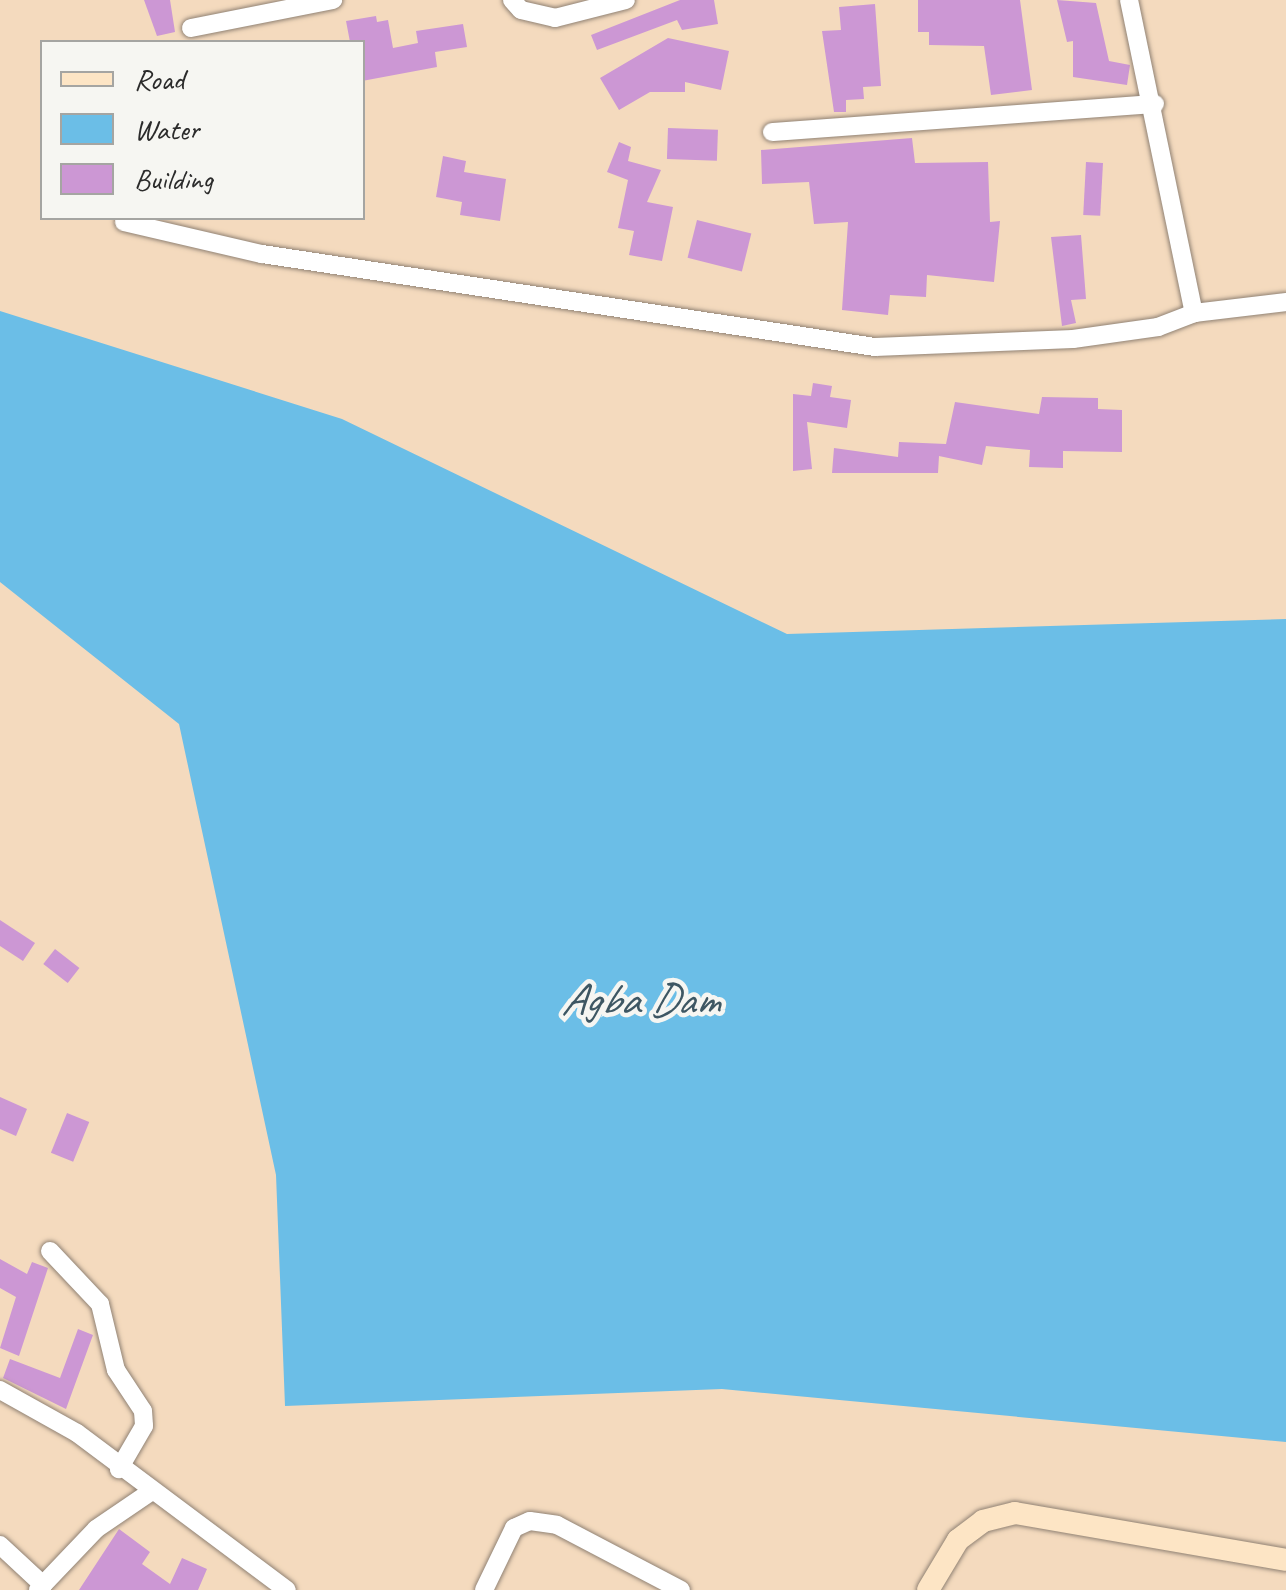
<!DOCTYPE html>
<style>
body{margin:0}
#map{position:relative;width:1286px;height:1590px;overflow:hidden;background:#f4dabe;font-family:Caveat,sans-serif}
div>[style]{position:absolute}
.water>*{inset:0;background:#6bbee7}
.building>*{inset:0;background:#cc97d4;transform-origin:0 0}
.roads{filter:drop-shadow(0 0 2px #908274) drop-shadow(0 0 2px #908274)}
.street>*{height:18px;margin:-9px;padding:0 9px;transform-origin:9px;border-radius:9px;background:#fff}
.secondary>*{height:22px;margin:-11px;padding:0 11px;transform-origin:11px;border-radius:11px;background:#fde5c5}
span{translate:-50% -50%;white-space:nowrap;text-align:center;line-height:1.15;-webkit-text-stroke:9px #f6f6f2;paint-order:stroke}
.water-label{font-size:45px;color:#3e5763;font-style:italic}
.legend{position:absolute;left:40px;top:40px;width:325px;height:180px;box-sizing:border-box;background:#f6f6f2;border:2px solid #a5a5a2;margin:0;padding:12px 18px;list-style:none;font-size:30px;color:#2b2b2b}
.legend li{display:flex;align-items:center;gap:20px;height:50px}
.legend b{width:50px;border:2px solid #a5a5a2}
</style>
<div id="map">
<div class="water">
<i style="clip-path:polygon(0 311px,342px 419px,787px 634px,1286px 619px,1286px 1442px,722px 1389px,285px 1406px,276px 1175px,179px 724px,0 582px)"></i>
</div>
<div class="building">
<i style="clip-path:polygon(144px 0,170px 0,175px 32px,157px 36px)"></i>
<i style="clip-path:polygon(680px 0,714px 0,718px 24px,682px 30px,677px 20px,597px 50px,591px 35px)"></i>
<i style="clip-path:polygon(918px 0,1020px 0,1032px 90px,991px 95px,984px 46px,929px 45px,929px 32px,918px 32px)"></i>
<i style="clip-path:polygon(1057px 0,1096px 3px,1109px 61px,1130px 65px,1127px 85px,1073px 77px,1073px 41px,1067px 42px)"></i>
<i style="clip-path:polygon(875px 4px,881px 86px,863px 87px,864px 99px,846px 100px,846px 112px,834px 112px,822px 31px,841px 30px,839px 7px)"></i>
<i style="clip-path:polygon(376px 16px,377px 22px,388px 20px,393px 48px,418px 43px,416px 31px,463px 24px,467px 47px,435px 52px,437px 67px,362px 81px,362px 42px,350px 42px,346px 21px)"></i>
<i style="clip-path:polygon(668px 38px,729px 51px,721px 90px,685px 82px,685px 92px,650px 92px,619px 110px,600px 78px)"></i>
<i style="left:668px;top:128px;width:50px;height:31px;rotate:2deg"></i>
<i style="clip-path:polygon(912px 138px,915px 163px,988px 162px,990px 222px,1000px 221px,994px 282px,927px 275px,926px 297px,890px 295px,888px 315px,842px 310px,848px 222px,814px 224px,809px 182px,762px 184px,761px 150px)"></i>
<i style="clip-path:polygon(619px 142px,631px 147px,628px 161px,661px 170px,647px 202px,673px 207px,662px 261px,629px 255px,634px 231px,618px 228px,628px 180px,607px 172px)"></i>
<i style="clip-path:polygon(443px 156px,466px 161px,464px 172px,506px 179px,500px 221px,460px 215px,462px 202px,436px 197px)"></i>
<i style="left:1086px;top:162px;width:17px;height:53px;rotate:3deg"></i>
<i style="left:697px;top:220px;width:56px;height:39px;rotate:14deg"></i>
<i style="clip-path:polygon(1081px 235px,1086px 299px,1071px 300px,1076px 323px,1062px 326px,1051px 237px)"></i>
<i style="clip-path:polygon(813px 383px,832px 386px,830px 397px,851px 400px,847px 428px,807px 422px,812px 469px,793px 471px,793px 394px,811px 396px)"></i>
<i style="clip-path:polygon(1042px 397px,1098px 398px,1098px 409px,1122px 410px,1122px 452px,1063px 451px,1063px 468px,1029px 467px,1030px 450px,986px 446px,982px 465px,939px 456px,938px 473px,832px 473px,834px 448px,898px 457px,899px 442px,946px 444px,955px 402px,1039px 414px)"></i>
<i style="clip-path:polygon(0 920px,35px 943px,23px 961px,0 946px)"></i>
<i style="left:55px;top:949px;width:31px;height:19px;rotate:38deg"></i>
<i style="clip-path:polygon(0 1097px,27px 1109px,16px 1136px,0 1129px)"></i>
<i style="left:67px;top:1113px;width:24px;height:43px;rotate:22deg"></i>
<i style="clip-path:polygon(0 1259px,27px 1274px,32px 1262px,48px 1268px,19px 1356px,0 1348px,16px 1297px,0 1288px)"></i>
<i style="clip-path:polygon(78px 1329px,93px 1335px,66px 1409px,3px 1378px,10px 1359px,60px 1378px)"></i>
<i style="clip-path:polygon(119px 1529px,150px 1552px,142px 1564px,170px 1584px,182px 1558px,207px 1569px,198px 1590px,79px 1590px)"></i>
</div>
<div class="roads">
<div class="street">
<i style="left:512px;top:0;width:13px;rotate:48deg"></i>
<i style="left:521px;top:10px;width:35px;rotate:13deg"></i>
<i style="left:555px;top:18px;width:73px;rotate:-14.2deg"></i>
<i style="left:1129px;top:0;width:320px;rotate:78.3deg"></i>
<i style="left:191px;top:28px;width:145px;rotate:-11.2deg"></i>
<i style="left:772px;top:132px;width:384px;rotate:-4.2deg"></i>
<i style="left:124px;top:222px;width:142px;rotate:13.1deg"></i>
<i style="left:262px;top:254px;width:620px;rotate:8.63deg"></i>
<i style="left:875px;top:347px;width:198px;rotate:-2.3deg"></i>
<i style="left:1073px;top:339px;width:86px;rotate:-8deg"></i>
<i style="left:1158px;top:327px;width:39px;rotate:-21deg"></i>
<i style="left:1194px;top:313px;width:93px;rotate:-6.8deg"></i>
<i style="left:50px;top:1251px;width:73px;rotate:46.7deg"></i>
<i style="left:100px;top:1304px;width:68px;rotate:76.4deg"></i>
<i style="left:116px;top:1370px;width:49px;rotate:56.6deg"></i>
<i style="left:143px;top:1411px;width:15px;rotate:86deg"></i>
<i style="left:144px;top:1426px;width:50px;rotate:120.2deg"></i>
<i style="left:0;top:1390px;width:88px;rotate:29.2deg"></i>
<i style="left:77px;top:1433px;width:262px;rotate:36.8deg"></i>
<i style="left:0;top:1545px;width:59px;rotate:42.9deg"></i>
<i style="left:38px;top:1590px;width:84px;rotate:-46.4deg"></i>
<i style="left:96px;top:1529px;width:68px;rotate:-34.2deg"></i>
<i style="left:484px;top:1590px;width:69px;rotate:-64.2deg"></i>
<i style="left:514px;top:1528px;width:17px;rotate:-24deg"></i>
<i style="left:530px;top:1521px;width:27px;rotate:8deg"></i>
<i style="left:557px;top:1525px;width:140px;rotate:27.7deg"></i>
</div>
<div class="secondary">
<i style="left:928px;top:1590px;width:58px;rotate:-59deg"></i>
<i style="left:958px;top:1540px;width:31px;rotate:-37deg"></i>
<i style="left:983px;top:1521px;width:33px;rotate:-14deg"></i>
<i style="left:1015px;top:1513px;width:275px;rotate:9.8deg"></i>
</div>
</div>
<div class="water-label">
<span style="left:640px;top:1000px">Agba Dam</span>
</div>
<ul class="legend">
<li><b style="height:12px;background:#fde5c5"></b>Road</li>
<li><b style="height:28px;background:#6bbee7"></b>Water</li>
<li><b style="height:28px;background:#cc97d4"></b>Building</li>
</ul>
</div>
